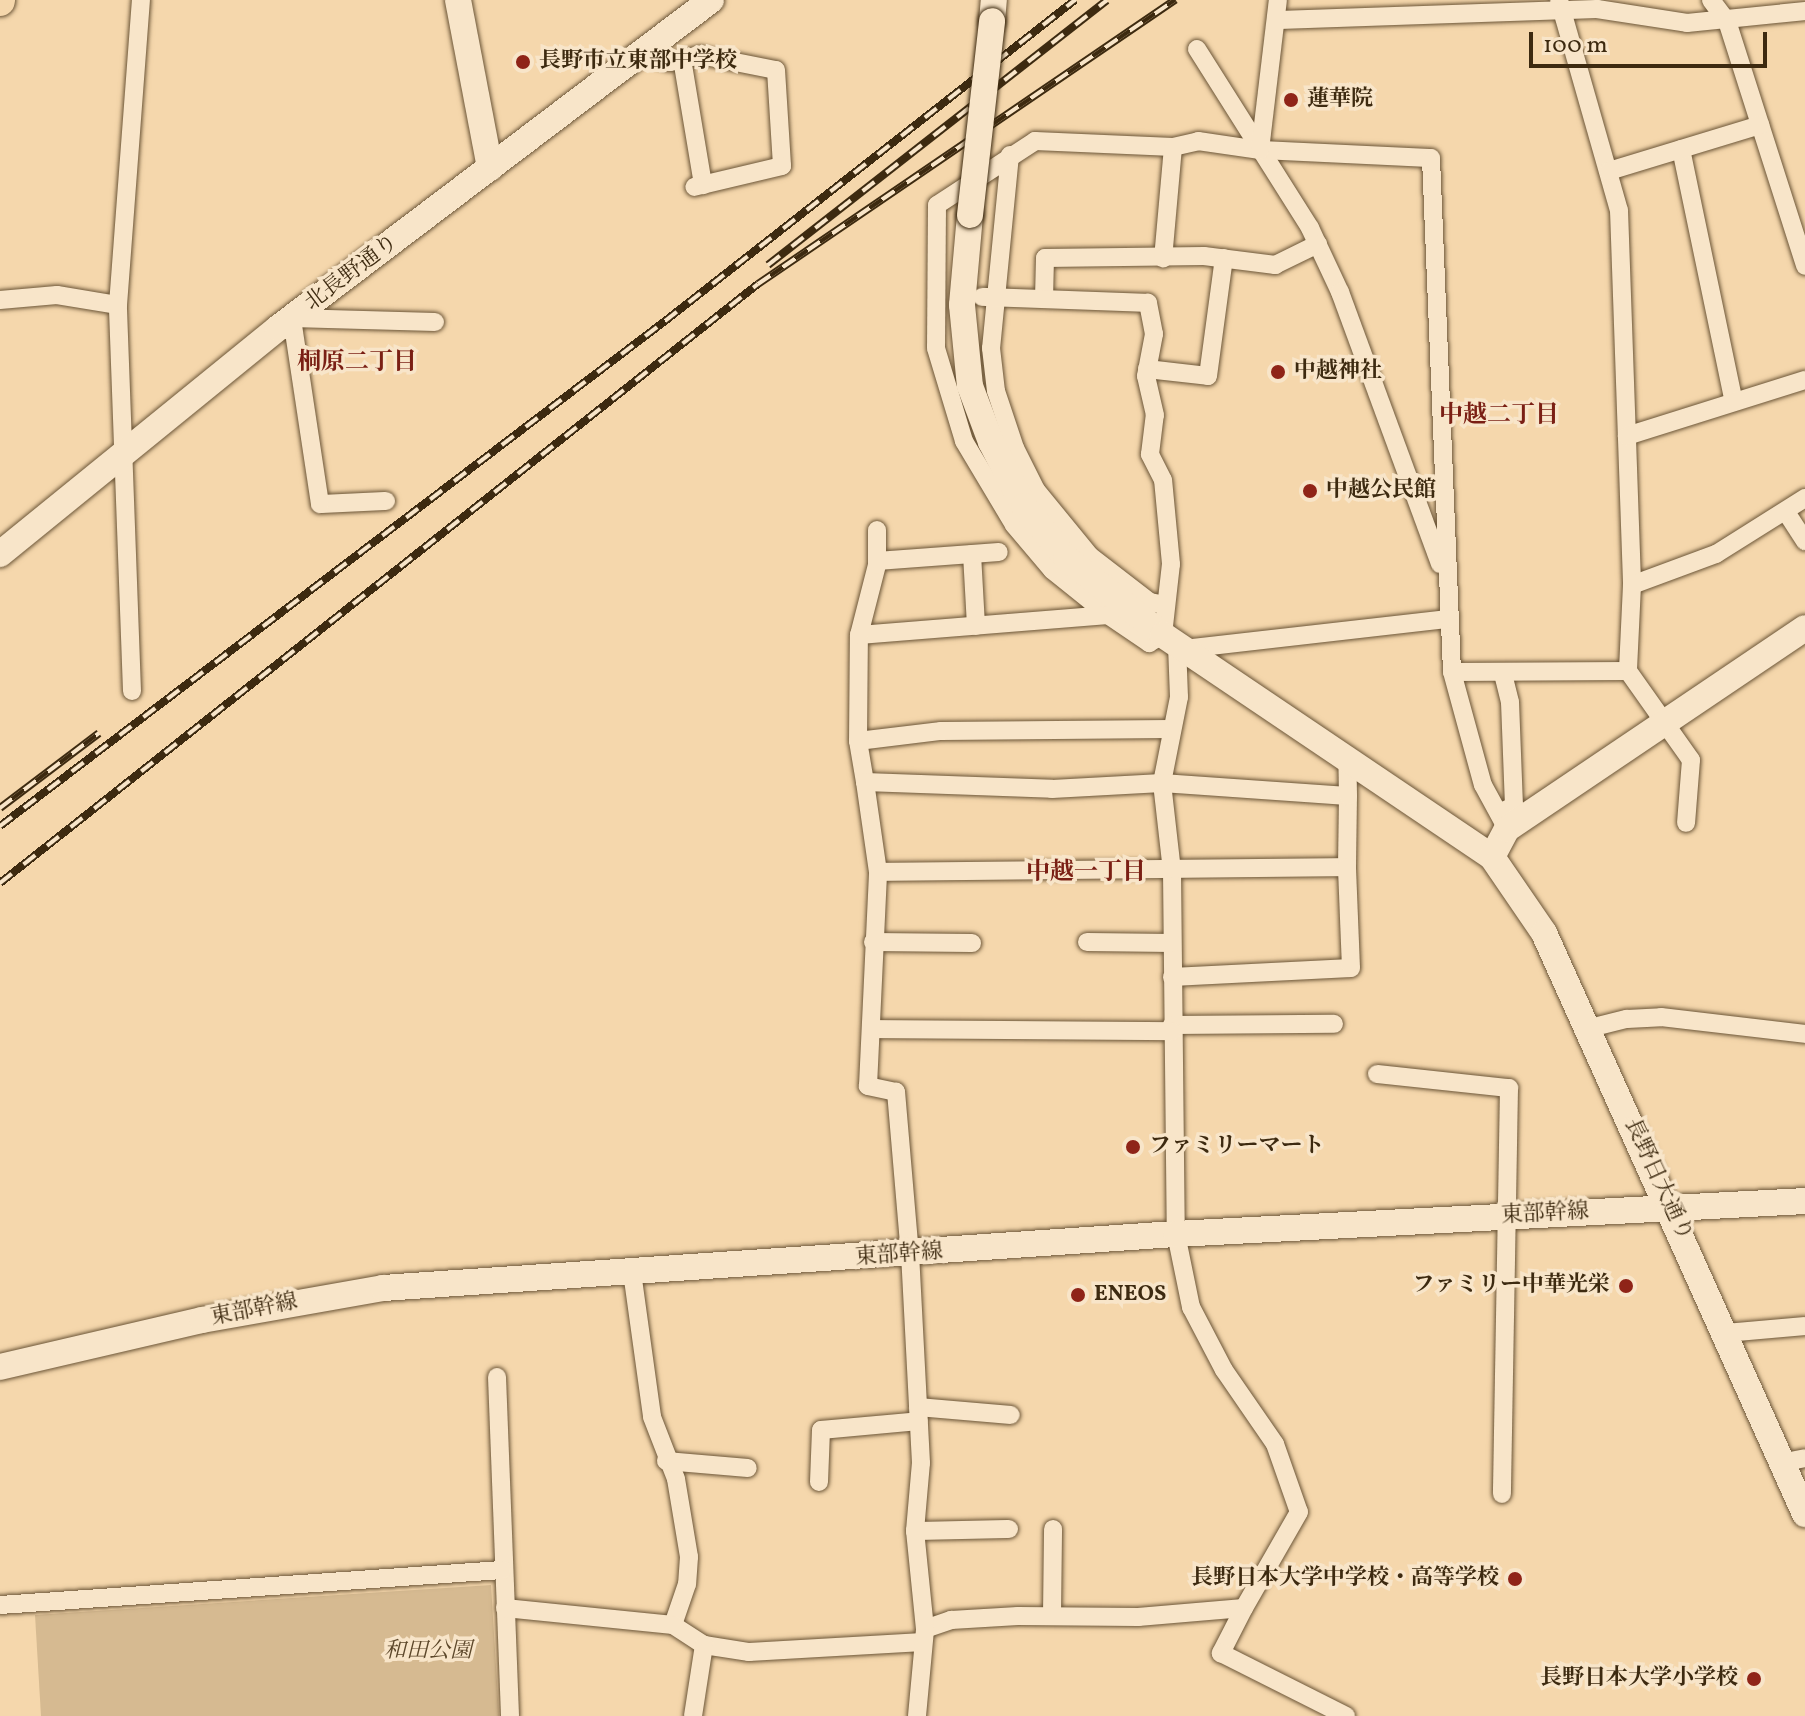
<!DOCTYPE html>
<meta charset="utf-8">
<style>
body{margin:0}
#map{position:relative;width:1805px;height:1716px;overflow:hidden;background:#f5d7ac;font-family:Vollkorn,"Noto Serif JP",serif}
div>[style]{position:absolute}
.green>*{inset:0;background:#d6ba91}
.roads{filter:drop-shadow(0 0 2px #6b5537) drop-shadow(0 0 2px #6b5537)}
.street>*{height:18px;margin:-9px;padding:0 9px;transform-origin:9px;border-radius:9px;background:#f8e5c9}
.secondary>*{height:26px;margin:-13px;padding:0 13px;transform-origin:13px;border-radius:13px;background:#f8e5c9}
.primary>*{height:30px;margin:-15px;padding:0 15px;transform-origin:15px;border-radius:15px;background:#f5d7ac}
.rail>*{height:8px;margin-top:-4px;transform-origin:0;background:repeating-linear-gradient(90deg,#f8e5c9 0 15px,#3d2a10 0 30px);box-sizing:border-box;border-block:2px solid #3d2a10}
.bridges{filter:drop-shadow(0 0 2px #3d2a10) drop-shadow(0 0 2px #3d2a10)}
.secondary-bridge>*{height:26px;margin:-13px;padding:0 13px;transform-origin:13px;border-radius:13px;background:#f8e5c9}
.dots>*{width:22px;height:22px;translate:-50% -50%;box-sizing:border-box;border:4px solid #f8e5c9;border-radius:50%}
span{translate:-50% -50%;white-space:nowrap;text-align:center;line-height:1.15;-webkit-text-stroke:7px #f8e5c9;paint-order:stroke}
.poi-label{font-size:22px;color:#3d2a10;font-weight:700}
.left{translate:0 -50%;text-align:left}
.right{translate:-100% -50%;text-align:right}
.street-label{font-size:22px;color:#3d2a10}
.park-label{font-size:22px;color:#5c472a;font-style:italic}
.neighbourhood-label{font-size:24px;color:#7a1f14;font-weight:700}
.scale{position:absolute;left:1529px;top:32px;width:238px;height:36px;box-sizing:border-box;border:4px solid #3d2a10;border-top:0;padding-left:10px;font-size:24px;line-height:28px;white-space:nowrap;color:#3d2a10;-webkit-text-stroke:6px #f8e5c9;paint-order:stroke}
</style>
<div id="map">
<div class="green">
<i style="clip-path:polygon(491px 1585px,499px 1716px,41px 1716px,35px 1615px)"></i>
</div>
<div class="roads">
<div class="street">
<i style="left:1559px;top:0;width:218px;rotate:74.1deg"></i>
<i style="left:1619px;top:210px;width:375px;rotate:88deg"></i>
<i style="left:1632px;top:585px;width:86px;rotate:92.7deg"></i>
<i style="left:1628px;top:671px;width:109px;rotate:54.7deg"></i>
<i style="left:1691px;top:760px;width:63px;rotate:94.5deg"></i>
<i style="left:1711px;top:0;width:26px;rotate:53deg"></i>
<i style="left:1727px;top:21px;width:257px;rotate:72.3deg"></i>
<i style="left:1279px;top:20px;width:318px;rotate:-2deg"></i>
<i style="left:1597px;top:9px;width:91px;rotate:8.8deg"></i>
<i style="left:1687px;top:23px;width:119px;rotate:-5.8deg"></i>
<i style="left:1197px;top:49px;width:212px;rotate:57.7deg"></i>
<i style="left:1310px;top:228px;width:71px;rotate:64.9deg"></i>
<i style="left:1340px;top:292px;width:290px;rotate:69.8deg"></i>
<i style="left:640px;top:54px;width:31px;rotate:15deg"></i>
<i style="left:670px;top:62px;width:31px;rotate:-13deg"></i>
<i style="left:700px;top:55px;width:77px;rotate:11.2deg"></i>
<i style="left:776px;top:70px;width:96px;rotate:86.4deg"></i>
<i style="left:782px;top:166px;width:90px;rotate:166.6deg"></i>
<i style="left:682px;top:59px;width:128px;rotate:80.5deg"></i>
<i style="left:1173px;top:147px;width:26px;rotate:-13deg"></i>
<i style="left:1198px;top:141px;width:63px;rotate:8.3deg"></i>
<i style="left:1260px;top:150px;width:171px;rotate:2.7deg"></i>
<i style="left:1431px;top:158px;width:514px;rotate:87.66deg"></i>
<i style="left:1452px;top:672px;width:117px;rotate:74.7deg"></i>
<i style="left:1483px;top:785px;width:50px;rotate:61.4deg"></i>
<i style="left:1681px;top:149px;width:258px;rotate:78.2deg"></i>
<i style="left:1260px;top:150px;width:151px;rotate:-83.2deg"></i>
<i style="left:1010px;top:155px;width:194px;rotate:95.6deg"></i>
<i style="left:991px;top:348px;width:43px;rotate:83.4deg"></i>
<i style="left:996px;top:391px;width:60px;rotate:71.6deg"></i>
<i style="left:1015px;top:448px;width:47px;rotate:63.4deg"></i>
<i style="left:1036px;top:490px;width:85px;rotate:50.7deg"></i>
<i style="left:1090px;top:556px;width:76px;rotate:37.5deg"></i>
<i style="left:1150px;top:602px;width:16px;rotate:11deg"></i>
<i style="left:1609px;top:171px;width:158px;rotate:-16.9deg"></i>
<i style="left:1044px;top:299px;width:41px;rotate:-88.6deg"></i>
<i style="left:1045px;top:258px;width:159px;rotate:-0.7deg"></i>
<i style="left:1204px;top:256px;width:72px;rotate:7.2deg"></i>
<i style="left:1275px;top:265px;width:48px;rotate:-26deg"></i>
<i style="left:0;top:300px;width:57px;rotate:-5deg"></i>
<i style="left:57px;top:295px;width:62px;rotate:9.3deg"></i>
<i style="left:1147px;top:369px;width:61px;rotate:6.5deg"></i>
<i style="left:1208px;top:376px;width:119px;rotate:-82.3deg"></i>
<i style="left:1627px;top:436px;width:187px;rotate:-17.5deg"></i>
<i style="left:386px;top:501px;width:66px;rotate:177.4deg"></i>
<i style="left:320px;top:504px;width:188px;rotate:-98.6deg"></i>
<i style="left:292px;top:318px;width:143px;rotate:1.6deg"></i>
<i style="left:1786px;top:512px;width:35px;rotate:57deg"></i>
<i style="left:972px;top:554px;width:72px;rotate:86.8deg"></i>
<i style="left:877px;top:561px;width:122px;rotate:-4.2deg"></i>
<i style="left:1632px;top:585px;width:90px;rotate:-20.3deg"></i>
<i style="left:1716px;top:554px;width:105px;rotate:-32.2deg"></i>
<i style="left:1108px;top:615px;width:72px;rotate:-141.2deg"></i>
<i style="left:1052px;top:570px;width:59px;rotate:-130.2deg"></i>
<i style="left:1014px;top:525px;width:98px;rotate:-120.8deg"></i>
<i style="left:964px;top:441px;width:97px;rotate:-106.8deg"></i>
<i style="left:936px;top:348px;width:143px;rotate:-89.6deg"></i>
<i style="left:937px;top:205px;width:117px;rotate:-33.1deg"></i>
<i style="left:1035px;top:141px;width:138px;rotate:2.5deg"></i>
<i style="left:1173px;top:147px;width:112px;rotate:95.1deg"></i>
<i style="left:859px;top:635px;width:250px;rotate:-4.6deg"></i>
<i style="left:1108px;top:615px;width:50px;rotate:34.3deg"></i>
<i style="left:1149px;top:643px;width:16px;rotate:-30deg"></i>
<i style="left:1163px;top:635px;width:71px;rotate:-83.6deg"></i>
<i style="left:1171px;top:564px;width:84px;rotate:-95.4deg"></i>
<i style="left:1163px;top:480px;width:29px;rotate:-117deg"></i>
<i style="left:1150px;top:454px;width:39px;rotate:-83deg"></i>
<i style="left:1155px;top:415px;width:40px;rotate:-103deg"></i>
<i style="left:1146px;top:376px;width:43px;rotate:-79.2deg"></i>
<i style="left:1154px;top:334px;width:32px;rotate:-101deg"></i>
<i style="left:1148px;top:303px;width:166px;rotate:-177.9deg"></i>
<i style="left:1177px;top:645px;width:52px;rotate:87.8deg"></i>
<i style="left:1179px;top:697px;width:88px;rotate:101.2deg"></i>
<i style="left:1162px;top:783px;width:89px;rotate:83.5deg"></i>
<i style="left:1172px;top:871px;width:363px;rotate:89.4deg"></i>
<i style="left:1176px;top:1234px;width:75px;rotate:78.4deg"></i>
<i style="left:1191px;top:1307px;width:71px;rotate:62.4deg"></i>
<i style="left:1224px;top:1370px;width:90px;rotate:55.4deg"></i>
<i style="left:1275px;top:1444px;width:72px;rotate:70.6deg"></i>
<i style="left:1299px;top:1512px;width:111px;rotate:119.8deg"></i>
<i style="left:1184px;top:649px;width:266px;rotate:-6.5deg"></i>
<i style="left:1452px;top:672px;width:176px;rotate:-0.3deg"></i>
<i style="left:132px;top:691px;width:386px;rotate:-92.1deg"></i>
<i style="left:118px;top:305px;width:306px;rotate:-85.7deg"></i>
<i style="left:858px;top:741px;width:84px;rotate:-6.9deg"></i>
<i style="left:941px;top:731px;width:229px;rotate:-0.5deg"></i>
<i style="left:865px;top:782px;width:42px;rotate:-99.7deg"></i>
<i style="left:858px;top:741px;width:106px;rotate:-89.5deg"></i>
<i style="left:859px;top:635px;width:72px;rotate:-75.6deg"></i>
<i style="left:877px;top:565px;width:35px;rotate:-90deg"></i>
<i style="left:1499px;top:813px;width:17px;rotate:-25deg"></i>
<i style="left:1514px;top:806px;width:104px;rotate:-92.2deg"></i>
<i style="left:1510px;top:702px;width:30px;rotate:-104deg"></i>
<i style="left:878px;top:872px;width:469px;rotate:-0.6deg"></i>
<i style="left:1347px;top:867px;width:71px;rotate:-89.2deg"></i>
<i style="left:873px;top:942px;width:99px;rotate:0.6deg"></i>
<i style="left:1087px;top:942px;width:85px;rotate:0.7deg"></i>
<i style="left:1172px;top:977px;width:179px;rotate:-2.9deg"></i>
<i style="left:1351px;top:968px;width:101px;rotate:-92.3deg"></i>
<i style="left:1172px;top:1025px;width:162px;rotate:-0.4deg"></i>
<i style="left:1590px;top:1028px;width:38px;rotate:-14deg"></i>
<i style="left:1627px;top:1019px;width:34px;rotate:-3deg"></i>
<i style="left:1661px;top:1017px;width:145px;rotate:6.7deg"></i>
<i style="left:872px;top:1029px;width:300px;rotate:0.4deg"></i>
<i style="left:1377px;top:1074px;width:133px;rotate:6.1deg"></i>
<i style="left:1509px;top:1088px;width:406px;rotate:91deg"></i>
<i style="left:632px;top:1272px;width:146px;rotate:82.1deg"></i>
<i style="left:652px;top:1417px;width:66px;rotate:68.8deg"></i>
<i style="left:676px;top:1479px;width:79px;rotate:80.5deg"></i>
<i style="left:689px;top:1557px;width:27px;rotate:94deg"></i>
<i style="left:687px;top:1584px;width:43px;rotate:108.9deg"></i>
<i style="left:1726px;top:1333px;width:79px;rotate:-5.1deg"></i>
<i style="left:497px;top:1377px;width:339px;rotate:87.8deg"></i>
<i style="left:918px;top:1407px;width:93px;rotate:4.9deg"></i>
<i style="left:666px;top:1461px;width:82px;rotate:4.9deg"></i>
<i style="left:1780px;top:1463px;width:25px;rotate:-11deg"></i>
<i style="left:819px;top:1482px;width:52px;rotate:-87.8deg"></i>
<i style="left:821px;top:1430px;width:98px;rotate:-5.2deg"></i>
<i style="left:915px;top:1531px;width:94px;rotate:-1.2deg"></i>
<i style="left:0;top:1605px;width:503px;rotate:-3.99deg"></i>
<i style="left:505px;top:1608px;width:169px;rotate:5.8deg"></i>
<i style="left:673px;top:1625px;width:37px;rotate:33deg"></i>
<i style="left:704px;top:1645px;width:46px;rotate:8.8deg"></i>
<i style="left:749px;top:1652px;width:174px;rotate:-3.3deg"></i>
<i style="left:1052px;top:1615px;width:86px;rotate:-89.3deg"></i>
<i style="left:925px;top:1629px;width:28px;rotate:-19deg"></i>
<i style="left:951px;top:1620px;width:67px;rotate:-3.4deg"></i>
<i style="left:1018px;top:1616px;width:120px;rotate:0.5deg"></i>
<i style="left:1138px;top:1617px;width:106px;rotate:-4.9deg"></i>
<i style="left:1244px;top:1608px;width:51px;rotate:117.1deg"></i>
<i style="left:1221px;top:1653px;width:140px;rotate:26.7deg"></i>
<i style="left:693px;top:1716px;width:72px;rotate:-81.2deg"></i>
<i style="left:917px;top:1716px;width:87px;rotate:-84.7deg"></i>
<i style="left:925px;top:1629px;width:99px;rotate:-95.8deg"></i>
<i style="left:915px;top:1531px;width:68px;rotate:-85deg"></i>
<i style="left:921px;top:1463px;width:208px;rotate:-93deg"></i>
<i style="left:910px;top:1255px;width:164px;rotate:-94.9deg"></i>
<i style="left:896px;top:1092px;width:29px;rotate:-168deg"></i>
<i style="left:868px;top:1086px;width:214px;rotate:-87.3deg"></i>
<i style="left:878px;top:872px;width:91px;rotate:-98.2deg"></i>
<i style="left:865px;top:782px;width:187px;rotate:2.1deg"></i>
<i style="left:1052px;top:789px;width:110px;rotate:-3.1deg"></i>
<i style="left:1162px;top:783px;width:186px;rotate:4deg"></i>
<i style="left:1348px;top:796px;width:39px;rotate:-91deg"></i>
</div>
<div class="secondary">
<i style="left:458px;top:0;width:171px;rotate:79.2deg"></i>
<i style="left:992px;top:21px;width:21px;rotate:-85deg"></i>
<i style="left:970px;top:215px;width:90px;rotate:95.1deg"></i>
<i style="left:962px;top:305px;width:81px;rotate:84.4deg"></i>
<i style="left:970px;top:386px;width:60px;rotate:69.4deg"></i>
<i style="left:991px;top:442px;width:72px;rotate:62.7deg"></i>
<i style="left:1024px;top:506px;width:67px;rotate:51.1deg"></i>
<i style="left:1066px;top:558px;width:124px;rotate:38.4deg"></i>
<i style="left:1163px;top:635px;width:397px;rotate:34deg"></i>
<i style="left:1492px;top:857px;width:92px;rotate:55.6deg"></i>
<i style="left:1544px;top:933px;width:637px;rotate:65.81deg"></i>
<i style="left:0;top:554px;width:358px;rotate:-39.1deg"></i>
<i style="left:278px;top:328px;width:543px;rotate:-37.14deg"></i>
<i style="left:1492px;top:857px;width:32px;rotate:-62deg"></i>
<i style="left:1507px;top:829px;width:359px;rotate:-34deg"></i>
<i style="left:0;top:1367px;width:207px;rotate:-13.1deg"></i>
<i style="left:202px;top:1320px;width:184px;rotate:-10deg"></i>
<i style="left:383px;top:1288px;width:795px;rotate:-3.9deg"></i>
<i style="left:1176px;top:1234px;width:630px;rotate:-3deg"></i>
</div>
<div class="primary">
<i style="left:0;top:1px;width:1px;rotate:-90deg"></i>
</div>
</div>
<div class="rail">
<i style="left:768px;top:265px;width:430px;rotate:-38deg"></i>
<i style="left:0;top:808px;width:124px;rotate:-37.1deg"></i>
<i style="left:0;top:826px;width:835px;rotate:-37.21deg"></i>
<i style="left:665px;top:321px;width:521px;rotate:-38.06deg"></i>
<i style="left:0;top:883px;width:966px;rotate:-38.32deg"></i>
<i style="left:758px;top:284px;width:505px;rotate:-34.26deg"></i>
</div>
<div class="bridges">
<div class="secondary-bridge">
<i style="left:970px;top:215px;width:195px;rotate:-83.5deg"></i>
</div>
</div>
<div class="dots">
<i style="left:523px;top:62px;background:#8f2418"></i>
<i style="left:1291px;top:100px;background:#8f2418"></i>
<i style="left:1278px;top:372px;background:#8f2418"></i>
<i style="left:1310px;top:491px;background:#8f2418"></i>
<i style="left:1133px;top:1147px;background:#8f2418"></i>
<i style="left:1626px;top:1286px;background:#8f2418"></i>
<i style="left:1078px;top:1295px;background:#8f2418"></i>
<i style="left:1515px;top:1579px;background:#8f2418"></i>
<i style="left:1754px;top:1679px;background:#8f2418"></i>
</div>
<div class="poi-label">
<span class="left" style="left:539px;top:62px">長野市立東部中学校</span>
<span class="left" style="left:1307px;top:100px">蓮華院</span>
<span class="left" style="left:1294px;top:372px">中越神社</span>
<span class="left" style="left:1326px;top:491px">中越公民館</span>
<span class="left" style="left:1149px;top:1147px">ファミリーマート</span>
<span class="right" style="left:1610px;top:1286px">ファミリー中華光栄</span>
<span class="left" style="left:1094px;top:1295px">ENEOS</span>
<span class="right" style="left:1499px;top:1579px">長野日本大学中学校・高等学校</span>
<span class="right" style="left:1738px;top:1679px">長野日本大学小学校</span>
</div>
<div class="street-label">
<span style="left:352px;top:273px;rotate:-37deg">北長野通り</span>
<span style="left:1658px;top:1180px;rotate:65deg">長野日大通り</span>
<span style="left:1545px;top:1214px;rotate:-3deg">東部幹線</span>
<span style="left:899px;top:1255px;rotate:-4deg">東部幹線</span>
<span style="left:254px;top:1310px;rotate:-11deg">東部幹線</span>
</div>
<div class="park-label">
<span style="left:428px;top:1652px">和田公園</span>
</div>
<div class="neighbourhood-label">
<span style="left:357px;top:364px">桐原二丁目</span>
<span style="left:1499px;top:417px">中越二丁目</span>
<span style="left:1086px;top:874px">中越一丁目</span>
</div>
<div class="scale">100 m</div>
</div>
